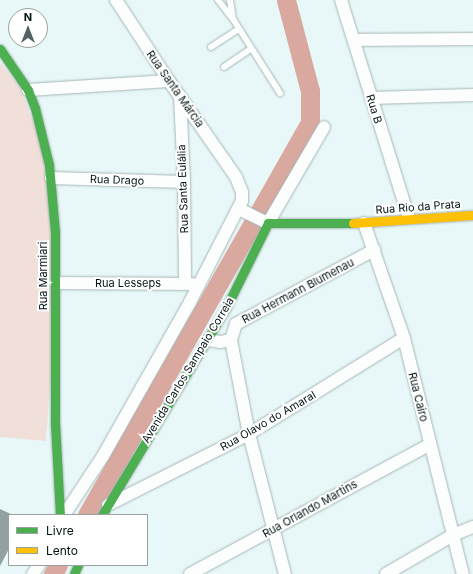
<!DOCTYPE html>
<meta charset="utf-8">
<style>
body{margin:0}
#map{position:relative;width:473px;height:574px;overflow:hidden;background:#e8f7f8;font-family:Inter,sans-serif}
div>[style]{position:absolute}
.green>*{inset:0;background:#f1dfda}
.river>*{height:19px;margin:-9.5px;padding:0 9.5px;transform-origin:9.5px;border-radius:9.5px;background:#d9a9a0}
.building>*{inset:0;background:#91a0a0}
.roads{filter:drop-shadow(0 0 1px #a7b6b6) drop-shadow(0 0 1px #a7b6b6)}
.lane>*{height:6px;margin:-3px;padding:0 3px;transform-origin:3px;border-radius:3px;background:#fcfefe}
.street>*{height:12px;margin:-6px;padding:0 6px;transform-origin:6px;border-radius:6px;background:#fcfefe}
.fast>*{height:9px;margin:-4.5px;padding:0 4.5px;transform-origin:4.5px;border-radius:4.5px;background:#4caf50}
.slow>*{height:9px;margin:-4.5px;padding:0 4.5px;transform-origin:4.5px;border-radius:4.5px;background:#ffc107}
span{translate:-50% -50%;white-space:nowrap;text-align:center;line-height:1.15;-webkit-text-stroke:4px #fff;paint-order:stroke}
.street-label{font-size:11px;color:#031314}
.legend{position:absolute;left:8px;top:514px;width:140px;height:52px;box-sizing:border-box;background:#fff;border:1px solid #9aa1a1;margin:0;padding:5px 7px;list-style:none;font-size:12px;color:#031314}
.legend li{display:flex;align-items:center;gap:8px;height:20px}
.legend b{width:20px;border:1px solid #9aa1a1}
.north{position:absolute;left:8px;top:8px;width:40px;height:40px;box-sizing:border-box;background:#fff;border:1px solid #9aa1a1;border-radius:50%;rotate:0deg;font-size:11px;font-weight:700;line-height:16px;text-align:center;color:#031314}
.north::after{content:'';display:block;margin:auto;width:14px;height:18px;background:#536364;clip-path:polygon(50% 0,100% 100%,50% 72%,0 100%)}
</style>
<div id="map">
<div class="green">
<i style="clip-path:polygon(0 63px,20px 87px,43px 148px,52px 217px,51px 373px,46px 441px,0 437px)"></i>
</div>
<div class="river">
<i style="left:87px;top:515px;width:452px;rotate:-60.4deg"></i>
<i style="left:310px;top:122px;width:31px;rotate:-90deg"></i>
<i style="left:310px;top:91px;width:94px;rotate:-104.8deg"></i>
<i style="left:53px;top:574px;width:10px;rotate:-61deg"></i>
</div>
<div class="building">
<i style="clip-path:polygon(0 509px,13px 515px,9px 515px,9px 549px,0 566px)"></i>
</div>
<div class="roads">
<div class="lane">
<i style="left:218px;top:0;width:24px;rotate:52deg"></i>
<i style="left:233px;top:19px;width:88px;rotate:57.6deg"></i>
<i style="left:230px;top:0;width:18px;rotate:81deg"></i>
<i style="left:211px;top:47px;width:33px;rotate:-33deg"></i>
<i style="left:224px;top:67px;width:32px;rotate:-34deg"></i>
</div>
<div class="street">
<i style="left:341px;top:0;width:228px;rotate:72.7deg"></i>
<i style="left:354px;top:40px;width:119px;rotate:-0.5deg"></i>
<i style="left:28px;top:90px;width:141px;rotate:-3.7deg"></i>
<i style="left:180px;top:96px;width:86px;rotate:87.3deg"></i>
<i style="left:184px;top:182px;width:101px;rotate:89.4deg"></i>
<i style="left:371px;top:98px;width:102px;rotate:-1.7deg"></i>
<i style="left:51px;top:178px;width:133px;rotate:1.7deg"></i>
<i style="left:239px;top:209px;width:32px;rotate:26deg"></i>
<i style="left:268px;top:223px;width:111px;rotate:-59.7deg"></i>
<i style="left:364px;top:223px;width:122px;rotate:70.8deg"></i>
<i style="left:404px;top:338px;width:243px;rotate:76deg"></i>
<i style="left:56px;top:283px;width:136px;rotate:0.4deg"></i>
<i style="left:208px;top:340px;width:12px;rotate:9deg"></i>
<i style="left:220px;top:342px;width:11px;rotate:-10deg"></i>
<i style="left:231px;top:340px;width:17px;rotate:-73deg"></i>
<i style="left:236px;top:324px;width:157px;rotate:-28.2deg"></i>
<i style="left:231px;top:340px;width:96px;rotate:79.2deg"></i>
<i style="left:249px;top:434px;width:145px;rotate:75.6deg"></i>
<i style="left:108px;top:505px;width:158px;rotate:-26.7deg"></i>
<i style="left:249px;top:434px;width:182px;rotate:-31.8deg"></i>
<i style="left:64px;top:515px;width:71px;rotate:-56.5deg"></i>
<i style="left:103px;top:456px;width:79px;rotate:-60.5deg"></i>
<i style="left:142px;top:387px;width:98px;rotate:-60.5deg"></i>
<i style="left:190px;top:302px;width:114px;rotate:-62.8deg"></i>
<i style="left:242px;top:201px;width:9px;rotate:-90deg"></i>
<i style="left:242px;top:192px;width:16px;rotate:-112deg"></i>
<i style="left:236px;top:177px;width:117px;rotate:-124.9deg"></i>
<i style="left:169px;top:81px;width:97px;rotate:-123.2deg"></i>
<i style="left:33px;top:574px;width:11px;rotate:-56deg"></i>
<i style="left:190px;top:574px;width:273px;rotate:-28.4deg"></i>
<i style="left:386px;top:574px;width:78px;rotate:-30.2deg"></i>
<i style="left:453px;top:535px;width:22px;rotate:-22deg"></i>
</div>
<div class="fast">
<i style="left:0;top:49px;width:50px;rotate:55.7deg"></i>
<i style="left:28px;top:90px;width:19px;rotate:69deg"></i>
<i style="left:35px;top:108px;width:59px;rotate:76.2deg"></i>
<i style="left:49px;top:165px;width:67px;rotate:84.9deg"></i>
<i style="left:55px;top:232px;width:191px;rotate:90deg"></i>
<i style="left:55px;top:423px;width:92px;rotate:86.9deg"></i>
<i style="left:102px;top:515px;width:241px;rotate:-59.1deg"></i>
<i style="left:226px;top:308px;width:95px;rotate:-63.7deg"></i>
<i style="left:268px;top:223px;width:85px"></i>
<i style="left:74px;top:574px;width:10px;rotate:-66deg"></i>
</div>
<div class="slow">
<i style="left:353px;top:223px;width:120px;rotate:-3.8deg"></i>
</div>
</div>
<div class="street-label">
<span style="left:175px;top:89px;rotate:55deg">Rua Santa Márcia</span>
<span style="left:374px;top:109px;rotate:73deg">Rua B</span>
<span style="left:117px;top:180px;rotate:2deg">Rua Drago</span>
<span style="left:183px;top:189px;rotate:-92deg">Rua Santa Eulália</span>
<span style="left:418px;top:207px;rotate:-4deg">Rua Rio da Prata</span>
<span style="left:43px;top:276px;rotate:-90deg">Rua Marmiari</span>
<span style="left:128px;top:283px">Rua Lesseps</span>
<span style="left:298px;top:291px;rotate:-28deg">Rua Hermann Blumenau</span>
<span style="left:188px;top:370px;rotate:-59deg">Avenida Carlos Sampaio Correia</span>
<span style="left:418px;top:397px;rotate:76deg">Rua Cairo</span>
<span style="left:268px;top:421px;rotate:-30deg">Rua Olavo do Amaral</span>
<span style="left:310px;top:509px;rotate:-29deg">Rua Orlando Martins</span>
</div>
<ul class="legend">
<li><b style="height:5px;background:#4caf50"></b>Livre</li>
<li><b style="height:5px;background:#ffc107"></b>Lento</li>
</ul>
<div class="north">N</div>
</div>
